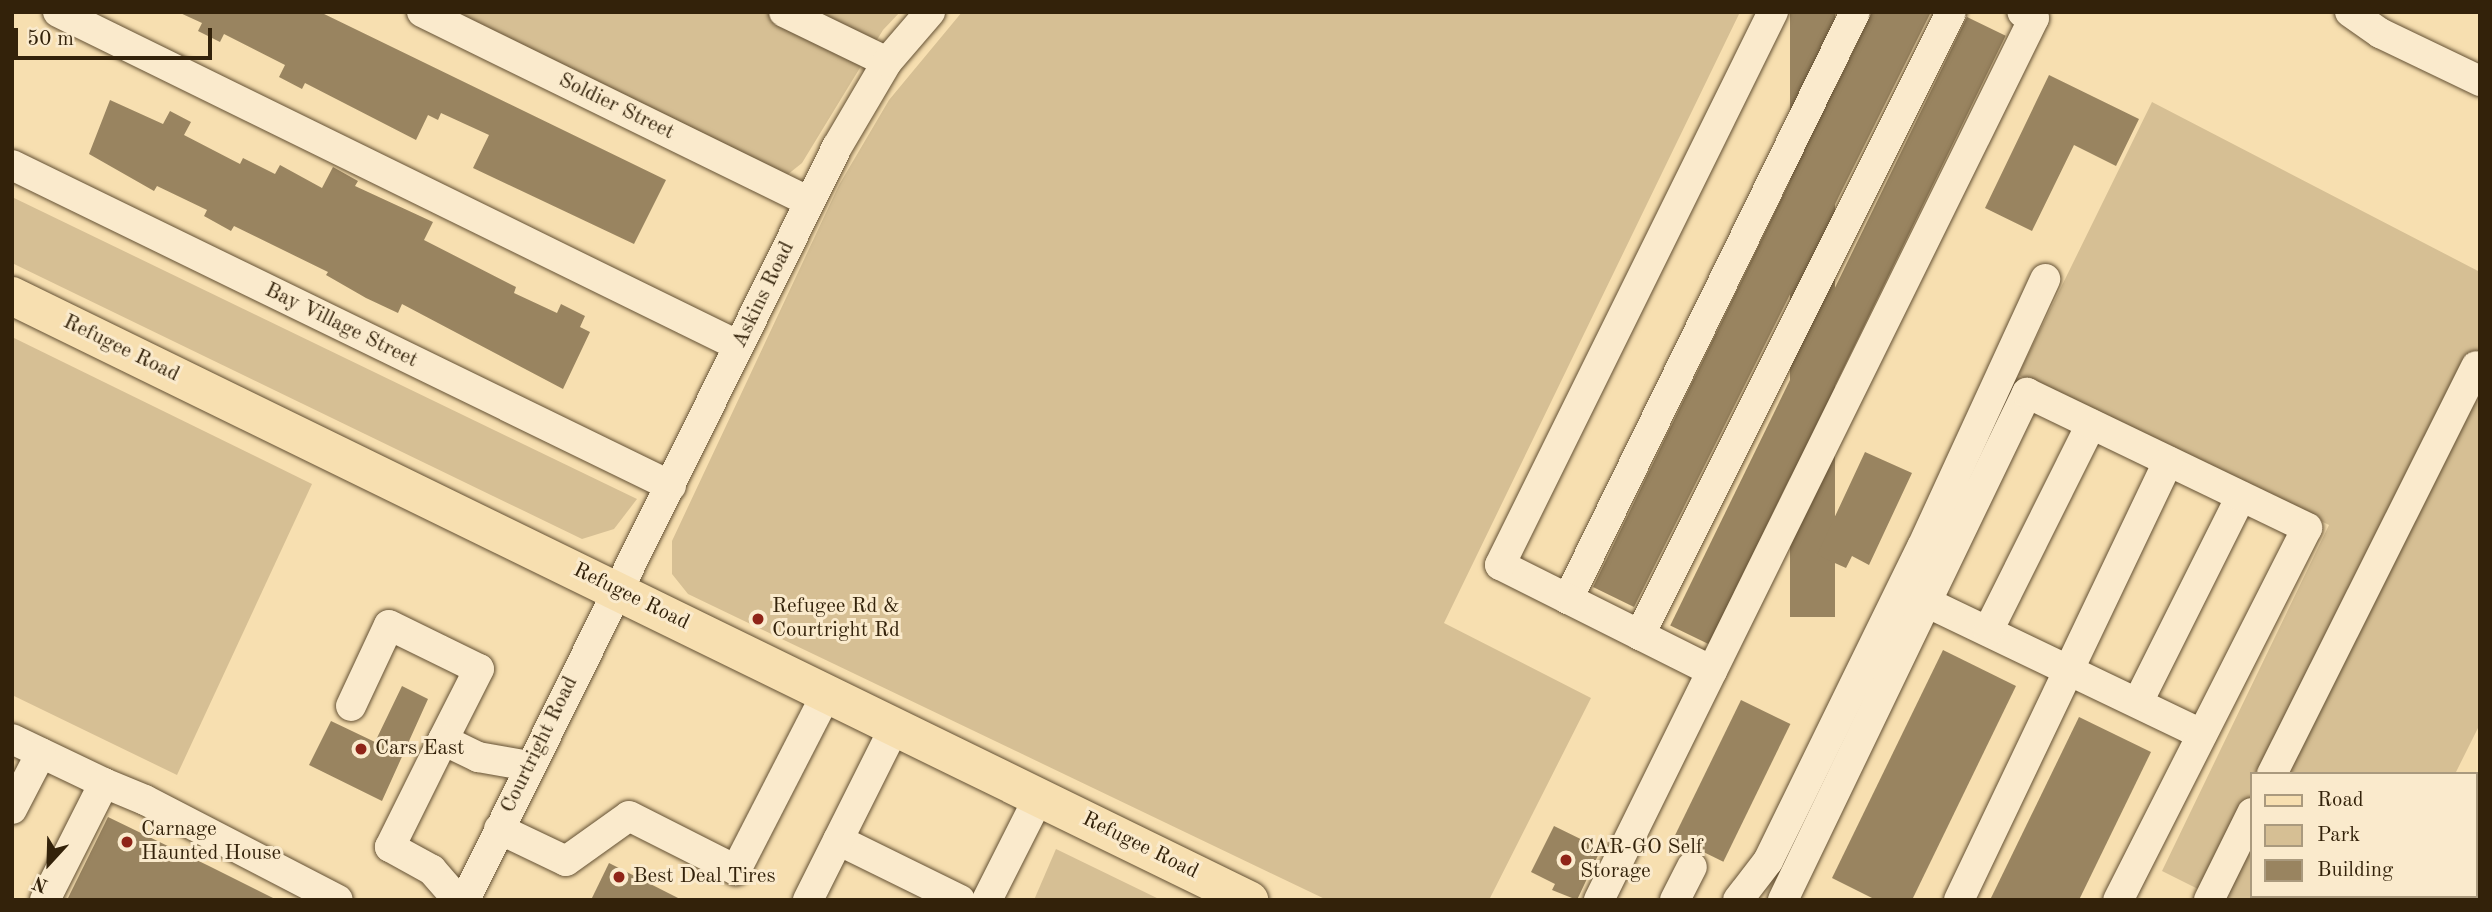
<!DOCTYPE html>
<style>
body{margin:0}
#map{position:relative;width:2492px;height:912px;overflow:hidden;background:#f7dfb0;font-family:"Old Standard TT",serif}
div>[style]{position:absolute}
.green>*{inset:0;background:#d6bf94}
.building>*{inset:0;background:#998460;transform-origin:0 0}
.roads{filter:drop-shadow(0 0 2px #645134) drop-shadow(0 0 2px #645134)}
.minor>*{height:30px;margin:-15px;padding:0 15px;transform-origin:15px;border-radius:15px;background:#faeacc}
.major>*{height:38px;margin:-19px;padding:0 19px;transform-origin:19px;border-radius:19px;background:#f7dfb0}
.dots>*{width:19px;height:19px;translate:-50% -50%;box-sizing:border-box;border:4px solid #faeacc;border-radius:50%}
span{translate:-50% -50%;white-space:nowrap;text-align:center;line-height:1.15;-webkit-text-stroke:6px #faeacc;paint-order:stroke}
.street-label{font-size:21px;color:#33220a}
.poi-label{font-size:21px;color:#33220a}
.left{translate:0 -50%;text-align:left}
.frame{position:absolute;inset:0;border:14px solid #33220a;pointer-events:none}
.legend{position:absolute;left:2250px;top:772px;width:228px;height:126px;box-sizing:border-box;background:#faeacc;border:2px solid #aa9a7e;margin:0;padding:9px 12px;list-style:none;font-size:21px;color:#33220a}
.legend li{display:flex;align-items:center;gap:14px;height:35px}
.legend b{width:35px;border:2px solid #aa9a7e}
.north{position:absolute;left:14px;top:828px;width:70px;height:70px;-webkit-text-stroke:5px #faeacc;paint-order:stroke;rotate:202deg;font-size:19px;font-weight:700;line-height:28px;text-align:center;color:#33220a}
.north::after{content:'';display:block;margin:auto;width:24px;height:32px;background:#33220a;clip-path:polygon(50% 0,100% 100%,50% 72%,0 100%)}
.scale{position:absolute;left:14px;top:28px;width:198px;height:32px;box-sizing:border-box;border:4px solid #33220a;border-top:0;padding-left:9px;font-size:21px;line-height:24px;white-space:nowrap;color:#33220a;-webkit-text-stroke:5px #faeacc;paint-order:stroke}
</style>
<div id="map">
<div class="green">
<i style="clip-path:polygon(457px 12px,900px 12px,883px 30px,802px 163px,787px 175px)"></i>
<i style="clip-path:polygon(962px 12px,1740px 12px,1444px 623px,1591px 698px,1489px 900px,1327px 900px,688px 594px,672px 574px,672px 541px,839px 185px,889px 100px)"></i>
<i style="clip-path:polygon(2152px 102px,2480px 272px,2480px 724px,2455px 774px,2252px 774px,2252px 896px,2395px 896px,2393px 900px,2220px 900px,2162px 871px,2329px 525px,2018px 375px)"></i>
<i style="clip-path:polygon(12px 197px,637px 499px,614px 529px,582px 539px,12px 263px)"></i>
<i style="clip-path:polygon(12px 337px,312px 484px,177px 775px,12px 695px)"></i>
<i style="clip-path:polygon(1056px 849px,1161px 900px,1034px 900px)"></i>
</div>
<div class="building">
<i style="clip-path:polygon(178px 12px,320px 12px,666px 180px,634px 244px,473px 168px,489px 135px,441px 113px,438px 120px,428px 115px,416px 140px,305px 83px,302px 89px,279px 77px,285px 65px,224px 34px,220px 42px,198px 31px,202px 23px)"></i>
<i style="left:1790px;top:12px;width:45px;height:605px"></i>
<i style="clip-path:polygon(1872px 12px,1931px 12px,1634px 607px,1593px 587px)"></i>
<i style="left:1967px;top:17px;width:43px;height:677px;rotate:26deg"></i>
<i style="clip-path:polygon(2049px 75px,2139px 119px,2116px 166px,2074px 145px,2032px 231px,1985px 208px)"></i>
<i style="clip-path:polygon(110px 100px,163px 124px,170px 111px,191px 122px,184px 135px,240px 164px,243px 158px,275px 174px,280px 165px,322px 188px,333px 167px,358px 181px,355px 186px,433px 222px,424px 240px,516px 287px,514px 293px,557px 313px,561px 304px,585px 316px,580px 327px,590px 332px,563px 389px,402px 304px,398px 313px,366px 298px,326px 275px,328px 272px,234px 226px,231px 231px,204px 216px,207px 210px,157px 186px,154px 191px,89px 154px)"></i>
<i style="clip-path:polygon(1865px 452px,1912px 473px,1869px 565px,1852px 556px,1846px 568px,1817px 555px)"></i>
<i style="clip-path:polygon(1943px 650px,2016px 686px,1912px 900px,1876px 900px,1832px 878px)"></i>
<i style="clip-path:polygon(402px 686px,428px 699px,382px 801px,309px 765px,331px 721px,375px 742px)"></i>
<i style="left:1741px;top:700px;width:55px;height:153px;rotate:26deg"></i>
<i style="clip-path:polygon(2079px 717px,2151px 752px,2079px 900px,1990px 900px)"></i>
<i style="clip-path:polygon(108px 817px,209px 866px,277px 900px,67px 900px)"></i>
<i style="clip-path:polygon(1554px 826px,1601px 849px,1577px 900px,1552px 890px,1555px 884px,1531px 872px)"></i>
<i style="clip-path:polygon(609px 863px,682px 900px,591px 900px)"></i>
</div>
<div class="roads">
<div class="minor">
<i style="left:58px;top:12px;width:758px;rotate:26.13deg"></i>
<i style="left:422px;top:12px;width:431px;rotate:26.1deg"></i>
<i style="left:784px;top:12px;width:114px;rotate:25.9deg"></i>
<i style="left:2350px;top:12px;width:37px;rotate:35deg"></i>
<i style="left:2380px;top:33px;width:111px;rotate:25.6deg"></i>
<i style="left:12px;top:165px;width:733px;rotate:25.97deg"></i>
<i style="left:1568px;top:599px;width:653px;rotate:-63.94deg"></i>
<i style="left:1926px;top:602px;width:306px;rotate:25.6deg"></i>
<i style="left:1988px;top:631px;width:231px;rotate:-63.5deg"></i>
<i style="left:1640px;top:635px;width:696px;rotate:-63.47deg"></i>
<i style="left:1712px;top:671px;width:237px;rotate:-153.4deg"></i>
<i style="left:1500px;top:565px;width:617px;rotate:-63.73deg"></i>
<i style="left:2138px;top:702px;width:230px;rotate:-63.4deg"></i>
<i style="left:351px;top:706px;width:89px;rotate:-64.9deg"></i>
<i style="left:389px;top:625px;width:100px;rotate:26.1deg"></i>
<i style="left:479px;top:669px;width:80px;rotate:116.9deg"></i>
<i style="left:12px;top:739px;width:102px;rotate:25.6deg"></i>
<i style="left:2272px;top:774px;width:456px;rotate:-63.4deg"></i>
<i style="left:12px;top:809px;width:63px;rotate:-62.6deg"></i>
<i style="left:499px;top:829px;width:74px;rotate:25.5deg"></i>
<i style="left:566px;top:861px;width:77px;rotate:-35.5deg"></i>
<i style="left:629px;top:816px;width:120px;rotate:26.8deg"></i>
<i style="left:736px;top:870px;width:199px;rotate:-62.8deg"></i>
<i style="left:838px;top:840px;width:136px;rotate:26.2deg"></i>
<i style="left:45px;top:900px;width:131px;rotate:-63.2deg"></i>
<i style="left:104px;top:783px;width:44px;rotate:22.5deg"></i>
<i style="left:145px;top:800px;width:217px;rotate:27.4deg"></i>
<i style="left:458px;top:900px;width:40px;rotate:-131deg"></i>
<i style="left:432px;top:870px;width:48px;rotate:-151.3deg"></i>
<i style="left:390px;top:847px;width:119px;rotate:-63.6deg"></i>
<i style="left:443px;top:740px;width:39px;rotate:26deg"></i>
<i style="left:478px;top:757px;width:52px;rotate:10deg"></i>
<i style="left:465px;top:900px;width:840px;rotate:-63.71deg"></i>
<i style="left:837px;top:147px;width:99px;rotate:-59.5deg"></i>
<i style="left:887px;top:62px;width:66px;rotate:-49.3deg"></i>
<i style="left:808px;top:900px;width:195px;rotate:-63.4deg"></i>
<i style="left:987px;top:900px;width:115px;rotate:-63.2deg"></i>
<i style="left:1599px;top:900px;width:983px;rotate:-63.75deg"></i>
<i style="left:2034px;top:18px;width:13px;rotate:-153deg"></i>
<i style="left:1675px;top:900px;width:37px;rotate:-63deg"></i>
<i style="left:1738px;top:900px;width:49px;rotate:-52.4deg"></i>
<i style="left:1768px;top:861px;width:350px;rotate:-63.9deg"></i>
<i style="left:1922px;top:547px;width:295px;rotate:-65.3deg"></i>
<i style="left:1783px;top:900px;width:563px;rotate:-64.3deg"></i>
<i style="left:2027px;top:393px;width:311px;rotate:25.7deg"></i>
<i style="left:2307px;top:528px;width:417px;rotate:116.9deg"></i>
<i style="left:1959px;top:900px;width:486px;rotate:-64.5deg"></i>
<i style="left:2209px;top:900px;width:97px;rotate:-63.7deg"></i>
</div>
<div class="major">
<i style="left:12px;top:296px;width:1377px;rotate:26.03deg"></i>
</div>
</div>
<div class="dots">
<i style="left:758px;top:619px;background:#8f2418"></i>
<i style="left:361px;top:749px;background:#8f2418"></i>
<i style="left:127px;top:842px;background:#8f2418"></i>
<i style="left:1566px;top:860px;background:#8f2418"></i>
<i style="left:619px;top:877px;background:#8f2418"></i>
</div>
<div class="street-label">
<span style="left:616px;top:107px;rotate:26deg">Soldier Street</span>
<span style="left:764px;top:295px;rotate:-64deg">Askins Road</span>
<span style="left:341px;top:326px;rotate:26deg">Bay Village Street</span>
<span style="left:121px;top:349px;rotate:26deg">Refugee Road</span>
<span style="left:631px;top:597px;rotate:26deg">Refugee Road</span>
<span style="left:540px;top:745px;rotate:-64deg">Courtright Road</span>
<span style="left:1140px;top:846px;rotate:26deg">Refugee Road</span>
</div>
<div class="poi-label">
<span class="left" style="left:772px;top:619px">Refugee Rd &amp;<br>Courtright Rd</span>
<span class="left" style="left:375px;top:749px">Cars East</span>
<span class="left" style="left:141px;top:842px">Carnage<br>Haunted House</span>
<span class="left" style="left:1580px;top:860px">CAR-GO Self<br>Storage</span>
<span class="left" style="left:633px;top:877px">Best Deal Tires</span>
</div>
<div class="frame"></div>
<ul class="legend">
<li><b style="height:9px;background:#f7dfb0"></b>Road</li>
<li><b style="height:19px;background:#d6bf94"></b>Park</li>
<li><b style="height:19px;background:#998460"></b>Building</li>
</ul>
<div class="north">N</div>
<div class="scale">50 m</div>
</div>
